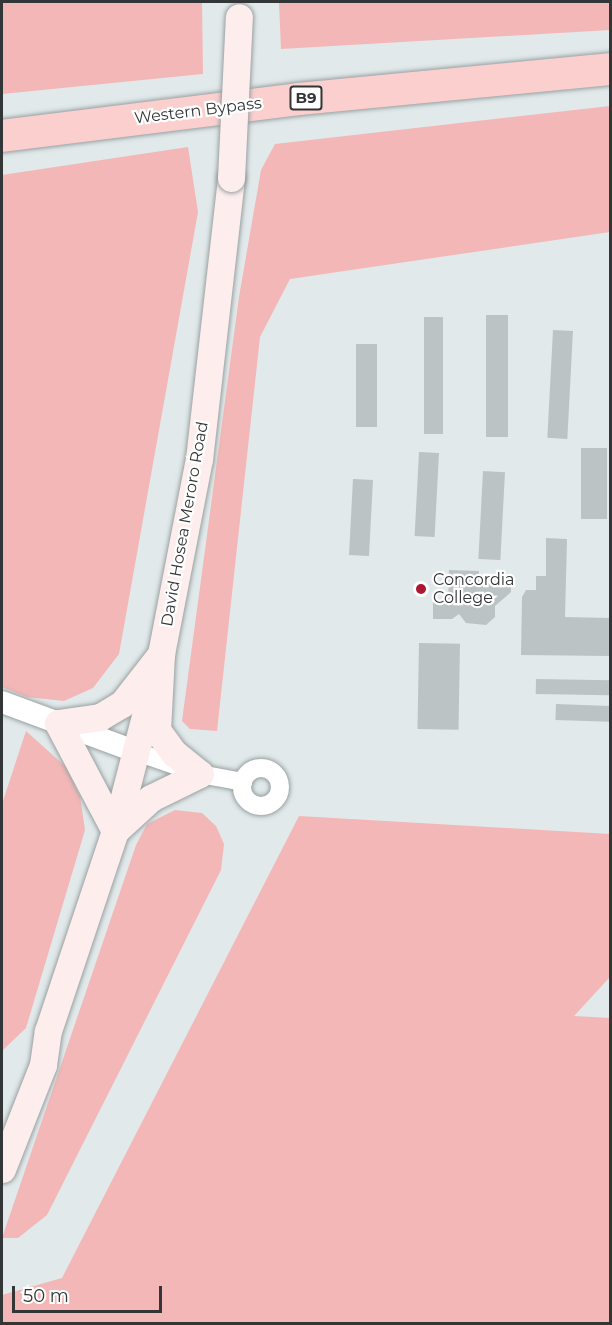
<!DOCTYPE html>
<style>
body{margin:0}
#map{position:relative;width:612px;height:1325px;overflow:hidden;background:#e1e9ea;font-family:Montserrat,sans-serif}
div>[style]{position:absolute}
.green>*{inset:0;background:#f3b7b7}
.building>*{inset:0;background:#bcc3c5;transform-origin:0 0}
.roads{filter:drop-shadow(0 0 2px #99a1a2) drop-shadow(0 0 2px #99a1a2)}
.minor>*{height:18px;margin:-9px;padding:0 9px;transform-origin:9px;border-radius:9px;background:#fff}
.minor>.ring{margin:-9px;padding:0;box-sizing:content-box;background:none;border:18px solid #fff;border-radius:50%}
.tertiary>*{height:22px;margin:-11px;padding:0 11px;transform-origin:11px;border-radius:11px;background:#fff}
.secondary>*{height:27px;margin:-13.5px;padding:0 13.5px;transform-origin:13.5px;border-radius:13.5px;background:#feeded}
.trunk>*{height:32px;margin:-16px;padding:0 16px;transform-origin:16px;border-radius:16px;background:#fccfcf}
.bridges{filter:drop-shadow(0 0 2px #99a1a2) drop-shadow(0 0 2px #99a1a2)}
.secondary-bridge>*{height:27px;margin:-13.5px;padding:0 13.5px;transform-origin:13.5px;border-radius:13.5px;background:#feeded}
.dots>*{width:16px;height:16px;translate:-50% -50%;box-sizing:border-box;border:3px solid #fff;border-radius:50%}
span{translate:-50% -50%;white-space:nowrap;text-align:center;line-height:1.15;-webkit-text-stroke:4.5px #fff;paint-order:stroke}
.shield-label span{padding:2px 4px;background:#fff;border:2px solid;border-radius:4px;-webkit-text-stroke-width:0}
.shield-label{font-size:15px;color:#333636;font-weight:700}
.street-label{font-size:16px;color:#333636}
.poi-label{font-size:16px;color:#333636}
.left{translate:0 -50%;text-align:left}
.frame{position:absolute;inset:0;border:3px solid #333636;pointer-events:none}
.scale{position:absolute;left:12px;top:1286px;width:150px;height:27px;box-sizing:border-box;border:3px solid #333636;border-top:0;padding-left:8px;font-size:18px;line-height:21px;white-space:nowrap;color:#333636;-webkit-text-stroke:4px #fff;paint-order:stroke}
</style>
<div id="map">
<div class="green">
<i style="clip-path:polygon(2px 2px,202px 2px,203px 74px,2px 94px)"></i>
<i style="clip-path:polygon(279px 2px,610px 2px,610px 30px,281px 49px)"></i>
<i style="clip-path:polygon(610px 106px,610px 232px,290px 279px,260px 337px,217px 731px,190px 729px,182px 721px,239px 297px,261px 170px,275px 144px)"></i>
<i style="clip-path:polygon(188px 147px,198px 212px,119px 654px,93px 688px,64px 701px,27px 697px,2px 687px,2px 175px)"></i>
<i style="clip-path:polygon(26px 731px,66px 767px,80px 796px,85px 830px,26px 1028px,2px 1051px,2px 804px)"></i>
<i style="clip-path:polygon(175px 810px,202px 813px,216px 826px,224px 844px,221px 870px,47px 1215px,18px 1238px,2px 1238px,136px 845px,147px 824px)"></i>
<i style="clip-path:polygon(299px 816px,610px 834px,610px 977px,574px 1016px,610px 1018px,610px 1323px,2px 1323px,2px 1295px,62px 1278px)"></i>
</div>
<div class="building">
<i style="left:486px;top:315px;width:22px;height:122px"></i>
<i style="left:424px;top:317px;width:19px;height:117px"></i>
<i style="left:553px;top:330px;width:20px;height:108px;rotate:3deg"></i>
<i style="left:356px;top:344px;width:21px;height:83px"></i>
<i style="left:581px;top:448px;width:26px;height:71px"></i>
<i style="left:419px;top:452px;width:20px;height:84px;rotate:3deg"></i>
<i style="left:483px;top:471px;width:22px;height:88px;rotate:3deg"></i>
<i style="left:353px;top:479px;width:20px;height:76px;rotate:3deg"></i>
<i style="clip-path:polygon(546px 538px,567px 539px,565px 617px,610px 618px,610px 656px,521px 655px,522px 597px,526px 590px,536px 590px,536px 576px,546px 576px)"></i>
<i style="clip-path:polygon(449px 570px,479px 571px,479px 583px,511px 583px,511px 592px,495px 606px,495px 617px,486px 625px,466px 623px,459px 614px,452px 619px,433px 619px,433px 602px,448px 603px)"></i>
<i style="left:419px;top:643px;width:41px;height:86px;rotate:1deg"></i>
<i style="left:536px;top:679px;width:74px;height:15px;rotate:1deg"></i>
<i style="left:556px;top:704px;width:54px;height:16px;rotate:2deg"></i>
</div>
<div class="roads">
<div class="minor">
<i style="left:137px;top:752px;width:67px;rotate:19.2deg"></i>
<i style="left:200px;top:774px;width:44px;rotate:10.5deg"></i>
<i class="ring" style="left:242px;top:768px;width:20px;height:20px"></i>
</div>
<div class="tertiary">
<i style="left:2px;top:702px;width:144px;rotate:20.3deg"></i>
</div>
<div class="secondary">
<i style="left:161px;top:654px;width:76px;rotate:93deg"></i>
<i style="left:157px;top:730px;width:29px;rotate:54deg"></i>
<i style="left:174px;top:753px;width:33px;rotate:39deg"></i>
<i style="left:200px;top:774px;width:55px;rotate:153.9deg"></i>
<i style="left:151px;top:798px;width:49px;rotate:137.5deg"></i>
<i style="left:115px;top:831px;width:122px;rotate:-117.8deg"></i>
<i style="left:58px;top:723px;width:42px;rotate:-8.1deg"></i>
<i style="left:100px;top:717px;width:26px;rotate:-31deg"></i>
<i style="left:122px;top:704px;width:63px;rotate:-52deg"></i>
<i style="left:2px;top:1169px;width:112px;rotate:-68.5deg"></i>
<i style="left:43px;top:1065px;width:34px;rotate:-82deg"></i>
<i style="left:48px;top:1031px;width:211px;rotate:-71.5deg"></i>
<i style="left:115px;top:831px;width:183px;rotate:-75.4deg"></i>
<i style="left:161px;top:654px;width:199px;rotate:-79deg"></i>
<i style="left:199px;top:459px;width:283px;rotate:-83.5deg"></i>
</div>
<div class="trunk">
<i style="left:2px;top:136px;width:299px;rotate:-7.1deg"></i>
<i style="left:299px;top:99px;width:312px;rotate:-5.5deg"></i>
</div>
</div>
<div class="bridges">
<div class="secondary-bridge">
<i style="left:231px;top:178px;width:161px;rotate:-87.2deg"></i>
</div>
</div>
<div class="dots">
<i style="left:421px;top:589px;background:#ac1732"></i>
</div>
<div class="shield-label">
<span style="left:306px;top:98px">B9</span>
</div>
<div class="street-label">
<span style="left:198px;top:111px;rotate:-7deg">Western Bypass</span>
<span style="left:185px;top:524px;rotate:-80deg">David Hosea Meroro Road</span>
</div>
<div class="poi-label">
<span class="left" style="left:433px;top:589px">Concordia<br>College</span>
</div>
<div class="frame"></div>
<div class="scale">50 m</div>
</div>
